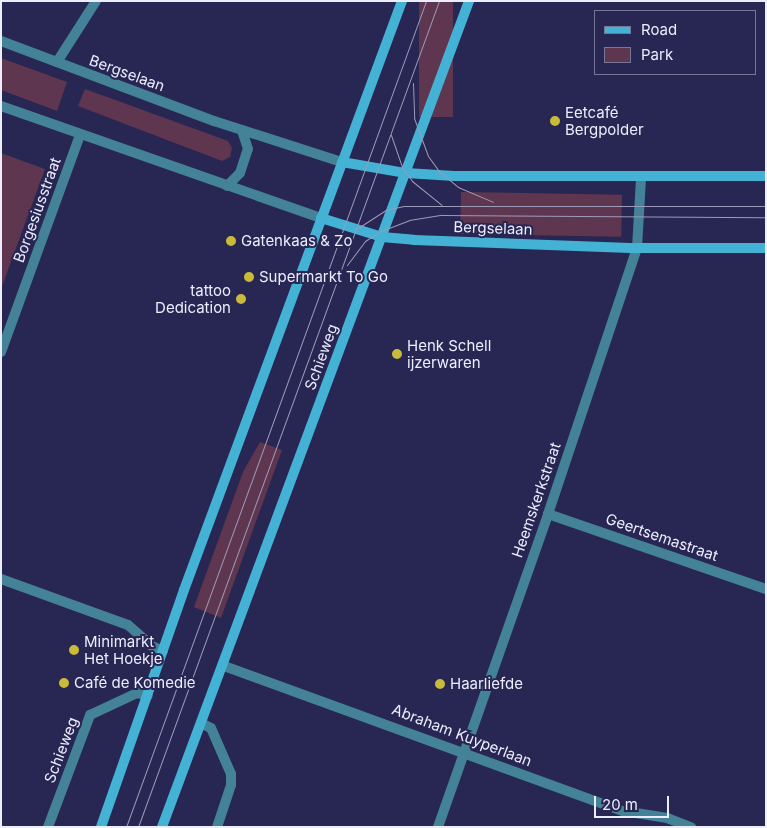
<!DOCTYPE html>
<meta charset="utf-8">
<style>
body{margin:0}
#map{position:relative;width:767px;height:828px;overflow:hidden;background:#282653;font-family:Inter,sans-serif}
div>[style]{position:absolute}
.green>*{inset:0;background:#5f3650;transform-origin:0 0}
.minor>*{height:10px;margin:-5px;padding:0 5px;transform-origin:5px;border-radius:5px;background:#438297}
.secondary>*{height:10px;margin:-5px;padding:0 5px;transform-origin:5px;border-radius:5px;background:#44b2d4}
.tram>*{height:1px;margin:-0.5px;padding:0 0.5px;transform-origin:0.5px;border-radius:0.5px;background:#9c9bb8}
.dots>*{width:14px;height:14px;translate:-50% -50%;box-sizing:border-box;border:2px solid #282653;border-radius:50%}
span{translate:-50% -50%;white-space:nowrap;text-align:center;line-height:1.15;-webkit-text-stroke:4px #282653;paint-order:stroke}
.street-label{font-size:15px;color:#ecedfe}
.poi-label{font-size:15px;color:#ecedfe}
.left{translate:0 -50%;text-align:left}
.right{translate:-100% -50%;text-align:right}
.frame{position:absolute;inset:0;border:2px solid #ecedfe;pointer-events:none}
.legend{position:absolute;left:594px;top:10px;width:162px;height:65px;box-sizing:border-box;background:#282653;border:1px solid #767697;margin:0;padding:6px 9px;list-style:none;font-size:15px;color:#ecedfe}
.legend li{display:flex;align-items:center;gap:10px;height:25px}
.legend b{width:25px;border:1px solid #767697}
.scale{position:absolute;left:594px;top:796px;width:75px;height:22px;box-sizing:border-box;border:2px solid #ecedfe;border-top:0;padding-left:6px;font-size:15px;line-height:18px;white-space:nowrap;color:#ecedfe;-webkit-text-stroke:4px #282653;paint-order:stroke}
</style>
<div id="map">
<div class="green">
<i style="left:419px;top:1px;width:34px;height:116px"></i>
<i style="clip-path:polygon(1px 58px,67px 82px,57px 111px,1px 90px)"></i>
<i style="clip-path:polygon(85px 89px,228px 141px,232px 148px,230px 157px,222px 161px,78px 106px)"></i>
<i style="clip-path:polygon(1px 153px,45px 169px,1px 289px)"></i>
<i style="left:461px;top:192px;width:161px;height:42px;rotate:1deg"></i>
<i style="clip-path:polygon(260px 442px,282px 450px,221px 618px,194px 607px,243px 472px)"></i>
</div>
<div class="minor">
<i style="left:1px;top:41px;width:228px;rotate:20.6deg"></i>
<i style="left:214px;top:121px;width:134px;rotate:17.8deg"></i>
<i style="left:57px;top:62px;width:72px;rotate:-57.4deg"></i>
<i style="left:1px;top:106px;width:339px;rotate:19.3deg"></i>
<i style="left:227px;top:186px;width:18px;rotate:-45deg"></i>
<i style="left:240px;top:173px;width:25px;rotate:-72deg"></i>
<i style="left:248px;top:149px;width:20px;rotate:-108deg"></i>
<i style="left:1px;top:352px;width:231px;rotate:-70deg"></i>
<i style="left:548px;top:514px;width:231px;rotate:19deg"></i>
<i style="left:1px;top:579px;width:135px;rotate:19.9deg"></i>
<i style="left:128px;top:625px;width:32px;rotate:41deg"></i>
<i style="left:152px;top:646px;width:12px;rotate:24deg"></i>
<i style="left:224px;top:666px;width:425px;rotate:20deg"></i>
<i style="left:623px;top:811px;width:45px;rotate:9deg"></i>
<i style="left:667px;top:818px;width:26px;rotate:21deg"></i>
<i style="left:201px;top:723px;width:11px;rotate:27deg"></i>
<i style="left:211px;top:728px;width:50px;rotate:66.5deg"></i>
<i style="left:231px;top:774px;width:11px;rotate:90deg"></i>
<i style="left:231px;top:785px;width:44px;rotate:108.4deg"></i>
<i style="left:48px;top:827px;width:120px;rotate:-69.4deg"></i>
<i style="left:90px;top:715px;width:52px;rotate:-25.1deg"></i>
<i style="left:137px;top:693px;width:11px;rotate:15deg"></i>
<i style="left:438px;top:827px;width:332px;rotate:-70.6deg"></i>
<i style="left:548px;top:514px;width:280px;rotate:-71.5deg"></i>
<i style="left:637px;top:248px;width:70px;rotate:-86.7deg"></i>
</div>
<div class="secondary">
<i style="left:342px;top:162px;width:65px;rotate:9.8deg"></i>
<i style="left:406px;top:173px;width:48px;rotate:3.6deg"></i>
<i style="left:454px;top:176px;width:312px"></i>
<i style="left:321px;top:218px;width:64px;rotate:17.3deg"></i>
<i style="left:382px;top:237px;width:32px;rotate:5deg"></i>
<i style="left:414px;top:240px;width:223px;rotate:2.1deg"></i>
<i style="left:637px;top:248px;width:129px"></i>
<i style="left:101px;top:827px;width:251px;rotate:-70.7deg"></i>
<i style="left:184px;top:590px;width:628px;rotate:-69.69deg"></i>
<i style="left:162px;top:827px;width:881px;rotate:-69.61deg"></i>
</div>
<div class="tram">
<i style="left:413px;top:83px;width:35px;rotate:88deg"></i>
<i style="left:414px;top:118px;width:40px;rotate:69.8deg"></i>
<i style="left:428px;top:156px;width:19px;rotate:54deg"></i>
<i style="left:439px;top:171px;width:25px;rotate:40deg"></i>
<i style="left:458px;top:187px;width:38px;rotate:23deg"></i>
<i style="left:391px;top:135px;width:34px;rotate:71deg"></i>
<i style="left:402px;top:167px;width:17px;rotate:54deg"></i>
<i style="left:412px;top:181px;width:38px;rotate:39deg"></i>
<i style="left:358px;top:228px;width:33px;rotate:-33deg"></i>
<i style="left:386px;top:210px;width:18px;rotate:-13deg"></i>
<i style="left:404px;top:206px;width:362px"></i>
<i style="left:347px;top:265px;width:30px;rotate:-53deg"></i>
<i style="left:365px;top:241px;width:19px;rotate:-32deg"></i>
<i style="left:381px;top:231px;width:30px;rotate:-21deg"></i>
<i style="left:409px;top:220px;width:33px;rotate:-9deg"></i>
<i style="left:442px;top:215px;width:324px;rotate:0.4deg"></i>
<i style="left:126px;top:827px;width:879px;rotate:-70.04deg"></i>
<i style="left:138px;top:827px;width:879px;rotate:-69.98deg"></i>
</div>
<div class="dots">
<i style="left:555px;top:121px;background:#c9ba3a"></i>
<i style="left:231px;top:241px;background:#c9ba3a"></i>
<i style="left:249px;top:277px;background:#c9ba3a"></i>
<i style="left:241px;top:299px;background:#c9ba3a"></i>
<i style="left:397px;top:354px;background:#c9ba3a"></i>
<i style="left:74px;top:650px;background:#c9ba3a"></i>
<i style="left:64px;top:683px;background:#c9ba3a"></i>
<i style="left:440px;top:684px;background:#c9ba3a"></i>
</div>
<div class="street-label">
<span style="left:127px;top:73px;rotate:20deg">Bergselaan</span>
<span style="left:37px;top:210px;rotate:-70deg">Borgesiusstraat</span>
<span style="left:493px;top:228px;rotate:2deg">Bergselaan</span>
<span style="left:321px;top:357px;rotate:-70deg">Schieweg</span>
<span style="left:536px;top:500px;rotate:-71deg">Heemskerkstraat</span>
<span style="left:662px;top:537px;rotate:19deg">Geertsemastraat</span>
<span style="left:462px;top:735px;rotate:21deg">Abraham Kuyperlaan</span>
<span style="left:61px;top:750px;rotate:-69deg">Schieweg</span>
</div>
<div class="poi-label">
<span class="left" style="left:565px;top:121px">Eetcafé<br>Bergpolder</span>
<span class="left" style="left:241px;top:241px">Gatenkaas &amp; Zo</span>
<span class="left" style="left:259px;top:277px">Supermarkt To Go</span>
<span class="right" style="left:231px;top:299px">tattoo<br>Dedication</span>
<span class="left" style="left:407px;top:354px">Henk Schell<br>ijzerwaren</span>
<span class="left" style="left:84px;top:650px">Minimarkt<br>Het Hoekje</span>
<span class="left" style="left:74px;top:683px">Café de Komedie</span>
<span class="left" style="left:450px;top:684px">Haarliefde</span>
</div>
<div class="frame"></div>
<ul class="legend">
<li><b style="height:6px;background:#44b2d4"></b>Road</li>
<li><b style="height:14px;background:#5f3650"></b>Park</li>
</ul>
<div class="scale">20 m</div>
</div>
